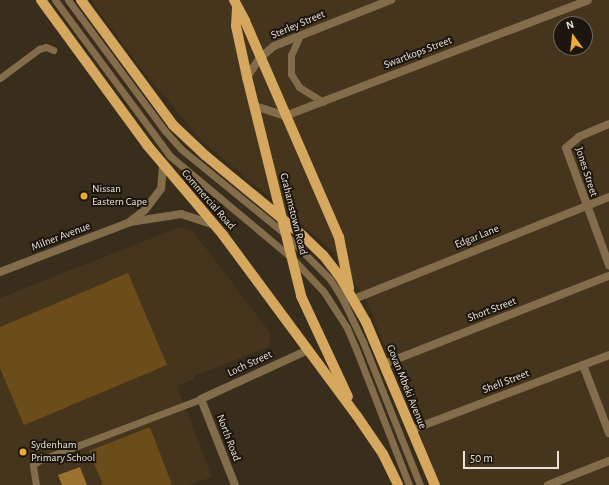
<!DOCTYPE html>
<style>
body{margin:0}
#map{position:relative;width:609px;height:485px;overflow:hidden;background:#392d1b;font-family:"Alegreya Sans",sans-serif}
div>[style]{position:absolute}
.built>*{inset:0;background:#46351d}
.green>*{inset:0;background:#6c4d1a}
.water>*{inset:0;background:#9d722e}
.lane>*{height:7px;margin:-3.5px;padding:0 3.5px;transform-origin:3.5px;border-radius:3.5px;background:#836c4a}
.street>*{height:8px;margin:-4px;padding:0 4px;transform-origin:4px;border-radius:4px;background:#836c4a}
.primary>*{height:10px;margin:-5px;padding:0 5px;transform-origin:5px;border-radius:5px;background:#d6a75f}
.dots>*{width:11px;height:11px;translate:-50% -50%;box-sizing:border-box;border:2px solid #1c160f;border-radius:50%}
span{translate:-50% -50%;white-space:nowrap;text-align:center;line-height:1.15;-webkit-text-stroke:4px #1c160f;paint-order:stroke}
.street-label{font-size:11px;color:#eae2d7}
.poi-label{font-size:11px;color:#eae2d7}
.left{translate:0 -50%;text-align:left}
.north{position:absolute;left:553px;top:16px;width:40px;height:40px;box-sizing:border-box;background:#1c160f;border:1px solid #6e685f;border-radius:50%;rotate:345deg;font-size:11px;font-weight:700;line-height:16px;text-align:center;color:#eae2d7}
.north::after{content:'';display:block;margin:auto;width:14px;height:18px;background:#eba93a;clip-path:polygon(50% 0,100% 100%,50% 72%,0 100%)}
.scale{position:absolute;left:463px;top:451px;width:96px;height:18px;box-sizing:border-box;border:2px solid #eae2d7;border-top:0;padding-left:5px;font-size:12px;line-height:14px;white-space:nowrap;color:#eae2d7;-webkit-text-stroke:3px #1c160f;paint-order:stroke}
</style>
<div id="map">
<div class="built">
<i style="clip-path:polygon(evenodd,91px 0,609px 0,609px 485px,440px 485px,367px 301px,332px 250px,199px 138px,140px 67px,91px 0,561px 24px,585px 24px,585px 48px,561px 48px,561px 24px)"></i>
<i style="clip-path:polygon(180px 227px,193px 231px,271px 334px,268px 347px,194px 376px,194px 379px,177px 386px,212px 477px,190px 485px,0 485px,0 298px)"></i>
</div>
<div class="green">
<i style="clip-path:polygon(128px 273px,167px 365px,24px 425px,0 368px,0 327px)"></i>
<i style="clip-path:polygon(150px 427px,172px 485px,103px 485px,89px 451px)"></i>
</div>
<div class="water">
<i style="clip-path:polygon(80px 467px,87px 485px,62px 485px,58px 475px)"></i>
</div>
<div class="lane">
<i style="left:55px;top:0;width:194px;rotate:53.6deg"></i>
<i style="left:170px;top:156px;width:158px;rotate:39.9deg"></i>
<i style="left:291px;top:257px;width:48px;rotate:46.7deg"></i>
<i style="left:324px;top:292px;width:43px;rotate:57.4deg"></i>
<i style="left:347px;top:328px;width:23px;rotate:67deg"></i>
<i style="left:356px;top:349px;width:146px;rotate:68.7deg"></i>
<i style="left:68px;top:0;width:163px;rotate:53.5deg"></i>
<i style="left:165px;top:131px;width:24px;rotate:48deg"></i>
<i style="left:181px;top:149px;width:133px;rotate:39.2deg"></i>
<i style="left:284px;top:233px;width:65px;rotate:45deg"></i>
<i style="left:330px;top:279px;width:25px;rotate:58deg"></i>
<i style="left:343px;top:300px;width:47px;rotate:64.5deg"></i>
<i style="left:363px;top:342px;width:154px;rotate:68.3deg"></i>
<i style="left:300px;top:35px;width:22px;rotate:114deg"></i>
<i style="left:291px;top:55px;width:19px;rotate:90deg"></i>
<i style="left:291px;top:74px;width:15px;rotate:58deg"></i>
<i style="left:299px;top:87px;width:28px;rotate:32deg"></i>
<i style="left:0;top:78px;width:49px;rotate:-36.6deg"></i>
<i style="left:39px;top:49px;width:7px;rotate:-16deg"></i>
<i style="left:46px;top:47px;width:8px;rotate:23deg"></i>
<i style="left:36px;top:485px;width:20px;rotate:-99deg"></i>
<i style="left:33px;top:465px;width:9px;rotate:-36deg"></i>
<i style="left:40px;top:460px;width:172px;rotate:-20.8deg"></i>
</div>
<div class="street">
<i style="left:247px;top:77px;width:23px;rotate:-56deg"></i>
<i style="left:260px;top:58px;width:18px;rotate:-41deg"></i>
<i style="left:274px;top:46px;width:126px;rotate:-21.5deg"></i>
<i style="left:255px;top:106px;width:32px;rotate:18deg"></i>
<i style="left:285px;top:116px;width:324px;rotate:-20.9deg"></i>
<i style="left:609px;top:124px;width:33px;rotate:157deg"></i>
<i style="left:579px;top:137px;width:17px;rotate:140deg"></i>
<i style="left:566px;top:148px;width:125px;rotate:69.8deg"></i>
<i style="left:132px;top:220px;width:16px;rotate:-38deg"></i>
<i style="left:145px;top:210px;width:26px;rotate:-53deg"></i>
<i style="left:161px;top:189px;width:23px;rotate:-85deg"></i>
<i style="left:0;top:272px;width:139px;rotate:-21deg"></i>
<i style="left:130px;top:222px;width:52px;rotate:-8.9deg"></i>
<i style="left:181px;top:214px;width:36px;rotate:18deg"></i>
<i style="left:354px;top:299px;width:275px;rotate:-21.8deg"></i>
<i style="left:384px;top:364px;width:242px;rotate:-21.4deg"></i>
<i style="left:583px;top:365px;width:73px;rotate:69.1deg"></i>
<i style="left:411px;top:430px;width:212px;rotate:-20.7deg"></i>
<i style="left:235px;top:485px;width:92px;rotate:-111.6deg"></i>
<i style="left:201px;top:399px;width:118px;rotate:-24.6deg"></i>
<i style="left:548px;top:485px;width:66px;rotate:-21.5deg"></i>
</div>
<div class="primary">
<i style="left:41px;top:0;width:180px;rotate:53.8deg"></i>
<i style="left:147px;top:145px;width:118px;rotate:49.8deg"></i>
<i style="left:223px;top:235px;width:225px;rotate:53.5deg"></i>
<i style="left:357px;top:416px;width:46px;rotate:55.6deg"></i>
<i style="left:383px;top:454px;width:34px;rotate:64deg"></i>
<i style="left:81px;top:0;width:155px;rotate:53.6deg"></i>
<i style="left:173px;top:125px;width:45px;rotate:43.2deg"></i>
<i style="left:206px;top:156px;width:126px;rotate:39.5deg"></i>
<i style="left:303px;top:236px;width:28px;rotate:44deg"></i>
<i style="left:323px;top:255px;width:28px;rotate:52deg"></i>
<i style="left:340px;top:277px;width:52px;rotate:60deg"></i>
<i style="left:366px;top:322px;width:177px;rotate:67.1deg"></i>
<i style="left:234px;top:0;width:24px;rotate:62deg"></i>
<i style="left:245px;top:21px;width:236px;rotate:66.5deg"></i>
<i style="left:339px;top:237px;width:52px;rotate:78.9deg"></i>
<i style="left:237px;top:8px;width:18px;rotate:93deg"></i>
<i style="left:236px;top:26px;width:52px;rotate:77.8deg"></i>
<i style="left:247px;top:77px;width:226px;rotate:76.1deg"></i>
<i style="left:301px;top:296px;width:111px;rotate:65deg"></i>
</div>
<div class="dots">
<i style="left:84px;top:196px;background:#eba93a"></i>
<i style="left:23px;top:452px;background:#eba93a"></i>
</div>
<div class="street-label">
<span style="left:298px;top:25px;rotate:-23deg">Sterley Street</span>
<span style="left:418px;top:53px;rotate:-21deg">Swartkops Street</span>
<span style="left:586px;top:172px;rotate:72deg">Jones Street</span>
<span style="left:208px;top:200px;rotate:49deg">Commercial Road</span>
<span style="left:293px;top:214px;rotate:76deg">Grahamstown Road</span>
<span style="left:61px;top:237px;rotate:-21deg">Milner Avenue</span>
<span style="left:477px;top:237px;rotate:-22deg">Edgar Lane</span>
<span style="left:492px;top:310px;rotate:-21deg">Short Street</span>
<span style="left:250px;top:364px;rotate:-25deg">Loch Street</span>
<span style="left:506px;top:382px;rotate:-21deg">Shell Street</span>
<span style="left:406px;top:387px;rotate:68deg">Govan Mbeki Avenue</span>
<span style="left:228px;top:438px;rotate:69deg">North Road</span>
</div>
<div class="poi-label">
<span class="left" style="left:92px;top:196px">Nissan<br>Eastern Cape</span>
<span class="left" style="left:31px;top:452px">Sydenham<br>Primary School</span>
</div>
<div class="north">N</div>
<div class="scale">50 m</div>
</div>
